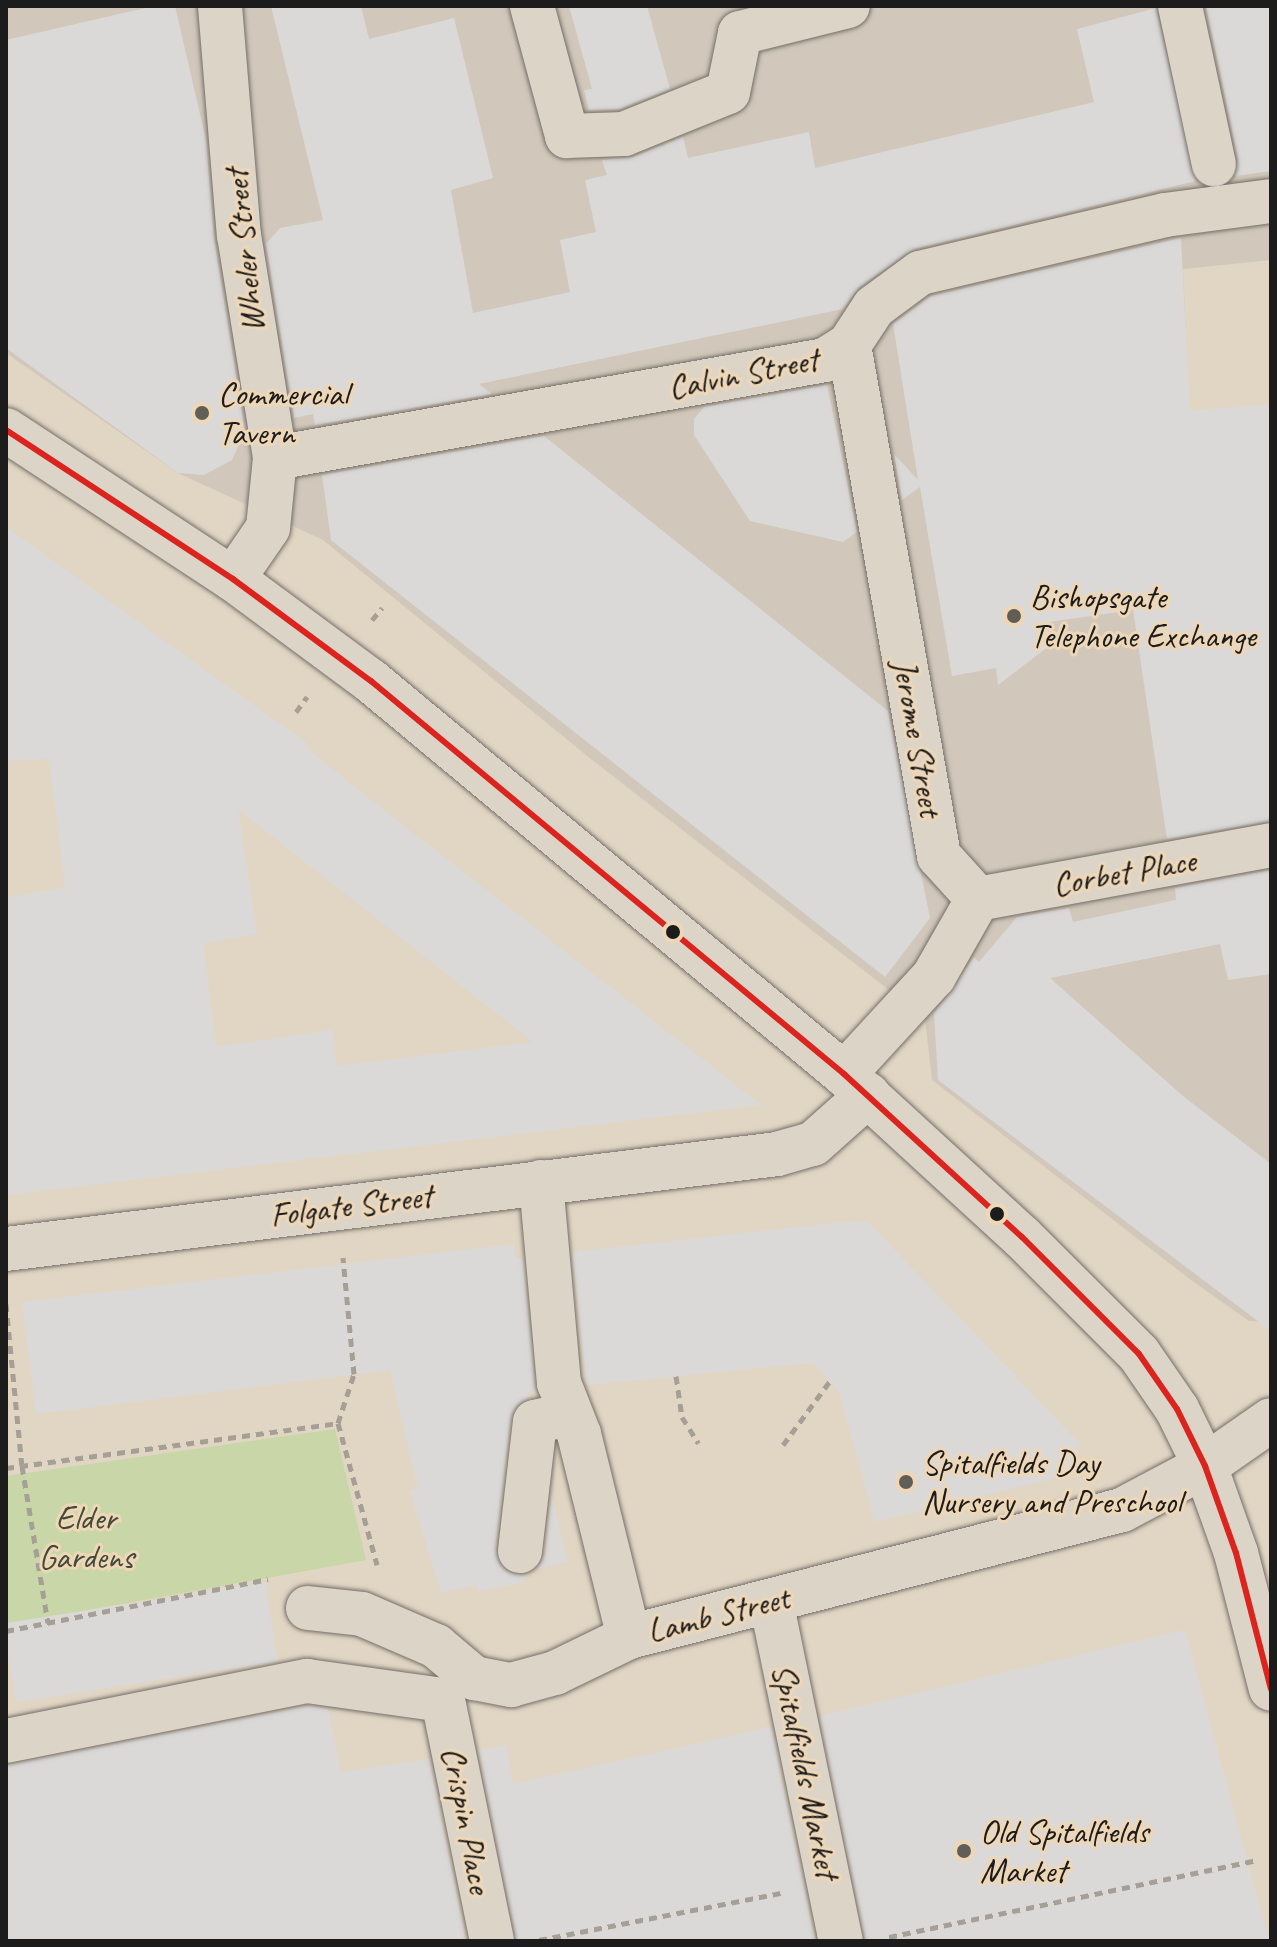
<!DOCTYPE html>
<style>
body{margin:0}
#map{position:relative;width:1277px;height:1947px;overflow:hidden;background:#e1d5c4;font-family:Caveat,sans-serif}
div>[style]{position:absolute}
.built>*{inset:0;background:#d1c7ba}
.green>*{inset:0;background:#c9d6a7}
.building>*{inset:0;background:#dbd9d8;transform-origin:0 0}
.path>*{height:5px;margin-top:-2.5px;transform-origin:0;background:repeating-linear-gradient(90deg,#a69f96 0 8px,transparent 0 14px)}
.roads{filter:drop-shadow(0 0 2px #756f68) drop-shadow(0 0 2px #756f68)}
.minor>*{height:44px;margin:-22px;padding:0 22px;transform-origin:22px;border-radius:22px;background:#ddd4c8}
.highway>*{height:44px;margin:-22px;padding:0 22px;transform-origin:22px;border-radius:22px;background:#ddd4c8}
.bus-1>*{height:6px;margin:-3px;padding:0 3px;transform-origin:3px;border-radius:3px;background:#dc241f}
.dots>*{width:22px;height:22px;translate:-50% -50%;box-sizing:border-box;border:4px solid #eed7b7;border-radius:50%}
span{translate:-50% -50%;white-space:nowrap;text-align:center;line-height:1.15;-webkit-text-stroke:6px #eed7b7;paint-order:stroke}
.street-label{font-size:34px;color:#1c1c1c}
.poi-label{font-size:34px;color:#1c1c1c}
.left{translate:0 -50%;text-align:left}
.park-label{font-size:34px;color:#424a39}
.frame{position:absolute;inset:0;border:8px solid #1c1c1c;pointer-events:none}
</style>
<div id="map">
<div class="built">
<i style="clip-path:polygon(6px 6px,1271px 6px,1271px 260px,1183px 269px,1188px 379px,1142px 394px,1271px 651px,1271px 1322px,1249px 1321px,1191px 1280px,932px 1080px,925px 1018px,591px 759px,323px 540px,178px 473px,6px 353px)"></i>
</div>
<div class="green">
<i style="clip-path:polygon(335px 1429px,366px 1560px,6px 1625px,6px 1476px)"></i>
</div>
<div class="building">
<i style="clip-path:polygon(154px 6px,175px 6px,206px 140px,214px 239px,245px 431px,232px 460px,204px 475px,178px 473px,6px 348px,6px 40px)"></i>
<i style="clip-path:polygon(271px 6px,361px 6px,369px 39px,454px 18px,493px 178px,451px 190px,473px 313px,570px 292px,560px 240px,596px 232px,585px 180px,607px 175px,602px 160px,633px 157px,683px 137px,688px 158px,809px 132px,815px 168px,1094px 102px,1077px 29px,1156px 8px,1196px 181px,914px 249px,859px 287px,843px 309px,479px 384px,492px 394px,315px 425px,313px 414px,294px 418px,266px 244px,280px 228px,323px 220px)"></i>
<i style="clip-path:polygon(569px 6px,647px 6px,670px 89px,619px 109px,589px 110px,584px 90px,592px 89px)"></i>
<i style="clip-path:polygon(1206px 6px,1271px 6px,1271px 171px,1235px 176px,1238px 159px)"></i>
<i style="clip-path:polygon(1181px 238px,1190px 410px,1271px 405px,1271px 821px,1167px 839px,1133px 610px,1049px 622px,1048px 647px,998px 685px,996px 668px,952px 676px,920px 487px,902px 500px,894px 454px,918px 480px,893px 324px,931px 296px)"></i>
<i style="clip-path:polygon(827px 385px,857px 532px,843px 542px,750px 521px,694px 435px,694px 419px,704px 407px)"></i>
<i style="clip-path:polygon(544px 436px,888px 711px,930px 918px,885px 977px,331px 540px,322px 475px)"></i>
<i style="clip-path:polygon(evenodd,6px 527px,308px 744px,305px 747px,352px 785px,761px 1105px,6px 1195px,6px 898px,65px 887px,49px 759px,6px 761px,6px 527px,238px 809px,533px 1042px,337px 1066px,332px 1030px,216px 1047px,203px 943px,257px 934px,238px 809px)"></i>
<i style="clip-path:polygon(1271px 870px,1271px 974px,1228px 980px,1220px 944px,1050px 978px,1183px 1096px,1271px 1164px,1271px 1331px,938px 1080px,934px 1014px,974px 957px,979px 962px,1017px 917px,1069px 908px,1073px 922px,1176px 900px,1175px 888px)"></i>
<i style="clip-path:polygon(851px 1221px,868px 1222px,1079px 1443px,1072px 1474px,875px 1522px,839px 1392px,813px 1363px,587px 1385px,572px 1252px)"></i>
<i style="clip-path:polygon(514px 1244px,515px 1258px,523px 1258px,535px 1391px,528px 1392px,529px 1398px,517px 1405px,510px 1419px,495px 1549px,505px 1571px,525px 1575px,527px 1581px,478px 1592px,476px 1585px,441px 1593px,410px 1491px,418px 1489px,390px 1370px,36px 1414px,22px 1302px)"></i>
<i style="clip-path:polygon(552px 1494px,567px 1562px,537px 1569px,545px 1554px)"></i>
<i style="left:265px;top:1582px;width:80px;height:265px;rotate:81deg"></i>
<i style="clip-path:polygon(1185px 1630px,1269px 1941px,865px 1941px,820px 1716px)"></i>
<i style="clip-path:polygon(308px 1706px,328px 1709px,341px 1772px,429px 1759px,466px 1941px,6px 1941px,6px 1765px)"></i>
<i style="clip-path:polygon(771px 1727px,815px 1941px,516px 1941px,479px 1750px,506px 1745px,513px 1784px)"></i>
</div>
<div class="path">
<i style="left:372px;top:620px;width:16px;rotate:-50deg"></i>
<i style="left:296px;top:712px;width:19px;rotate:-54deg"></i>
<i style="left:6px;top:1304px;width:163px;rotate:84.4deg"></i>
<i style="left:22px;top:1466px;width:159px;rotate:80.6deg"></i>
<i style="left:676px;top:1376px;width:41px;rotate:81.7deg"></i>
<i style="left:682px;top:1417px;width:31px;rotate:58deg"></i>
<i style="left:338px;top:1423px;width:147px;rotate:74.6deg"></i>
<i style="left:783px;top:1445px;width:79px;rotate:-53.7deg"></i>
<i style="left:6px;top:1468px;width:335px;rotate:-7.7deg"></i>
<i style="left:338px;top:1423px;width:52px;rotate:-71.9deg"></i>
<i style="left:354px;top:1374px;width:117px;rotate:-95.4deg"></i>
<i style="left:6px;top:1631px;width:267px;rotate:-11.2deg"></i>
<i style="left:889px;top:1937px;width:375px;rotate:-11.8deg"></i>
<i style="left:539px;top:1940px;width:247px;rotate:-11deg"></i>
</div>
<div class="roads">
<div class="minor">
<i style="left:220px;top:6px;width:230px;rotate:85.3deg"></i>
<i style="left:239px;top:235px;width:226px;rotate:80.8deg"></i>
<i style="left:275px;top:458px;width:70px;rotate:95.7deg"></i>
<i style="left:268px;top:528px;width:62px;rotate:124.5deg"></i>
<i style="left:532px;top:6px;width:135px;rotate:74.9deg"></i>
<i style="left:567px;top:136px;width:57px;rotate:-2deg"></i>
<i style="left:624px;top:134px;width:112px;rotate:-22deg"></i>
<i style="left:728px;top:92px;width:60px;rotate:-78.5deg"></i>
<i style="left:740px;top:33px;width:111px;rotate:-14deg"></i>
<i style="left:1180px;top:6px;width:162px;rotate:77.9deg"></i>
<i style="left:275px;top:458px;width:559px;rotate:-10.1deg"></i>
<i style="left:825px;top:360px;width:28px;rotate:-32deg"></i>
<i style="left:849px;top:345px;width:45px;rotate:-56.7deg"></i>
<i style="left:874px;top:307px;width:57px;rotate:-36.5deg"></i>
<i style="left:920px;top:273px;width:252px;rotate:-13.3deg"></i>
<i style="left:1165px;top:215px;width:107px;rotate:-7.5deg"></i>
<i style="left:978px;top:899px;width:298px;rotate:-10.4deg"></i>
<i style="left:844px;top:1074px;width:133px;rotate:-47.4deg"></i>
<i style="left:934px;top:976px;width:89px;rotate:-60.3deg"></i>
<i style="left:978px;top:899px;width:58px;rotate:-132.2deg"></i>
<i style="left:939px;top:856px;width:519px;rotate:-99.99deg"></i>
<i style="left:541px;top:1182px;width:202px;rotate:84.9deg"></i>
<i style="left:559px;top:1383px;width:55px;rotate:68.6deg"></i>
<i style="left:579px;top:1434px;width:209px;rotate:76.2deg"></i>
<i style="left:6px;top:1249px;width:777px;rotate:-7.02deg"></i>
<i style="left:777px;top:1154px;width:37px;rotate:-16deg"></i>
<i style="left:813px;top:1144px;width:74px;rotate:-41.7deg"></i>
<i style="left:520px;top:1551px;width:130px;rotate:-83.4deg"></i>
<i style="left:535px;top:1422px;width:33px;rotate:-14deg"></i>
<i style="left:771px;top:1601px;width:347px;rotate:78.4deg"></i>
<i style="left:308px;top:1608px;width:54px;rotate:6.3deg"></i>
<i style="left:362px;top:1614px;width:81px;rotate:23.4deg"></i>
<i style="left:436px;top:1646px;width:50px;rotate:40.1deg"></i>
<i style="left:474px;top:1678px;width:38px;rotate:11deg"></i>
<i style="left:511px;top:1685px;width:46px;rotate:-15.3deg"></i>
<i style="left:555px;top:1673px;width:82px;rotate:-25.9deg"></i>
<i style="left:629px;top:1637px;width:509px;rotate:-14.45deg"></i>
<i style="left:1122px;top:1510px;width:94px;rotate:-27.9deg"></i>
<i style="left:1205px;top:1466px;width:80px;rotate:-34.9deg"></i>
<i style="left:443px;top:1700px;width:246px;rotate:78.5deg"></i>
<i style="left:6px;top:1741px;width:307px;rotate:-11.3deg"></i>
<i style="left:307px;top:1681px;width:137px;rotate:8deg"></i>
</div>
<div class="highway">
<i style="left:6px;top:430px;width:272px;rotate:33.3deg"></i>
<i style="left:233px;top:579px;width:172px;rotate:36.5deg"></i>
<i style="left:371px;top:681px;width:615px;rotate:39.72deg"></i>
<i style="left:844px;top:1074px;width:241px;rotate:42.5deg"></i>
<i style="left:1022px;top:1237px;width:165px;rotate:45deg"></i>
<i style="left:1139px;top:1354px;width:67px;rotate:55.4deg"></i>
<i style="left:1177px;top:1409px;width:64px;rotate:63.8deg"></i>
<i style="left:1205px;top:1466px;width:92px;rotate:70.4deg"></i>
<i style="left:1236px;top:1553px;width:140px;rotate:75.6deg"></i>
</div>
</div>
<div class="bus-1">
<i style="left:6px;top:430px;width:272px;rotate:33.3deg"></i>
<i style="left:233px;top:579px;width:172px;rotate:36.5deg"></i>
<i style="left:371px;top:681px;width:615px;rotate:39.72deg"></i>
<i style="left:844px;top:1074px;width:241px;rotate:42.5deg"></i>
<i style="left:1022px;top:1237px;width:165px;rotate:45deg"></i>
<i style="left:1139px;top:1354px;width:67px;rotate:55.4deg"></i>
<i style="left:1177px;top:1409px;width:64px;rotate:63.8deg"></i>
<i style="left:1205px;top:1466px;width:92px;rotate:70.4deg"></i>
<i style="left:1236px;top:1553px;width:140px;rotate:75.6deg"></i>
</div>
<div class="dots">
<i style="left:202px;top:413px;background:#615d57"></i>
<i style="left:1014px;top:616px;background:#615d57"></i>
<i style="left:673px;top:932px;background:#1c1c1c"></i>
<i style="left:997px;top:1214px;background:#1c1c1c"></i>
<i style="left:906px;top:1482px;background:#615d57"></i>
<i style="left:964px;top:1851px;background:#615d57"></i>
</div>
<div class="street-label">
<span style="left:244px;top:251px;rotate:-96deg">Wheler Street</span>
<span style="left:743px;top:373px;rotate:-11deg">Calvin Street</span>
<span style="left:918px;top:738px;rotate:80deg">Jerome Street</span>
<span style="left:1124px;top:872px;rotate:-10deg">Corbet Place</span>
<span style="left:351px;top:1205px;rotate:-7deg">Folgate Street</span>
<span style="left:718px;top:1614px;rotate:-14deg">Lamb Street</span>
<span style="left:806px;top:1771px;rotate:78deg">Spitalfields Market</span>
<span style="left:467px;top:1820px;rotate:79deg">Crispin Place</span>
</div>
<div class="poi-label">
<span class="left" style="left:218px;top:413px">Commercial<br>Tavern</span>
<span class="left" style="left:1030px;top:616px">Bishopsgate<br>Telephone Exchange</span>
<span class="left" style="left:922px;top:1482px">Spitalfields Day<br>Nursery and Preschool</span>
<span class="left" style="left:980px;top:1851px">Old Spitalfields<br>Market</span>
</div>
<div class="park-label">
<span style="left:86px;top:1537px">Elder<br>Gardens</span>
</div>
<div class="frame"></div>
</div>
